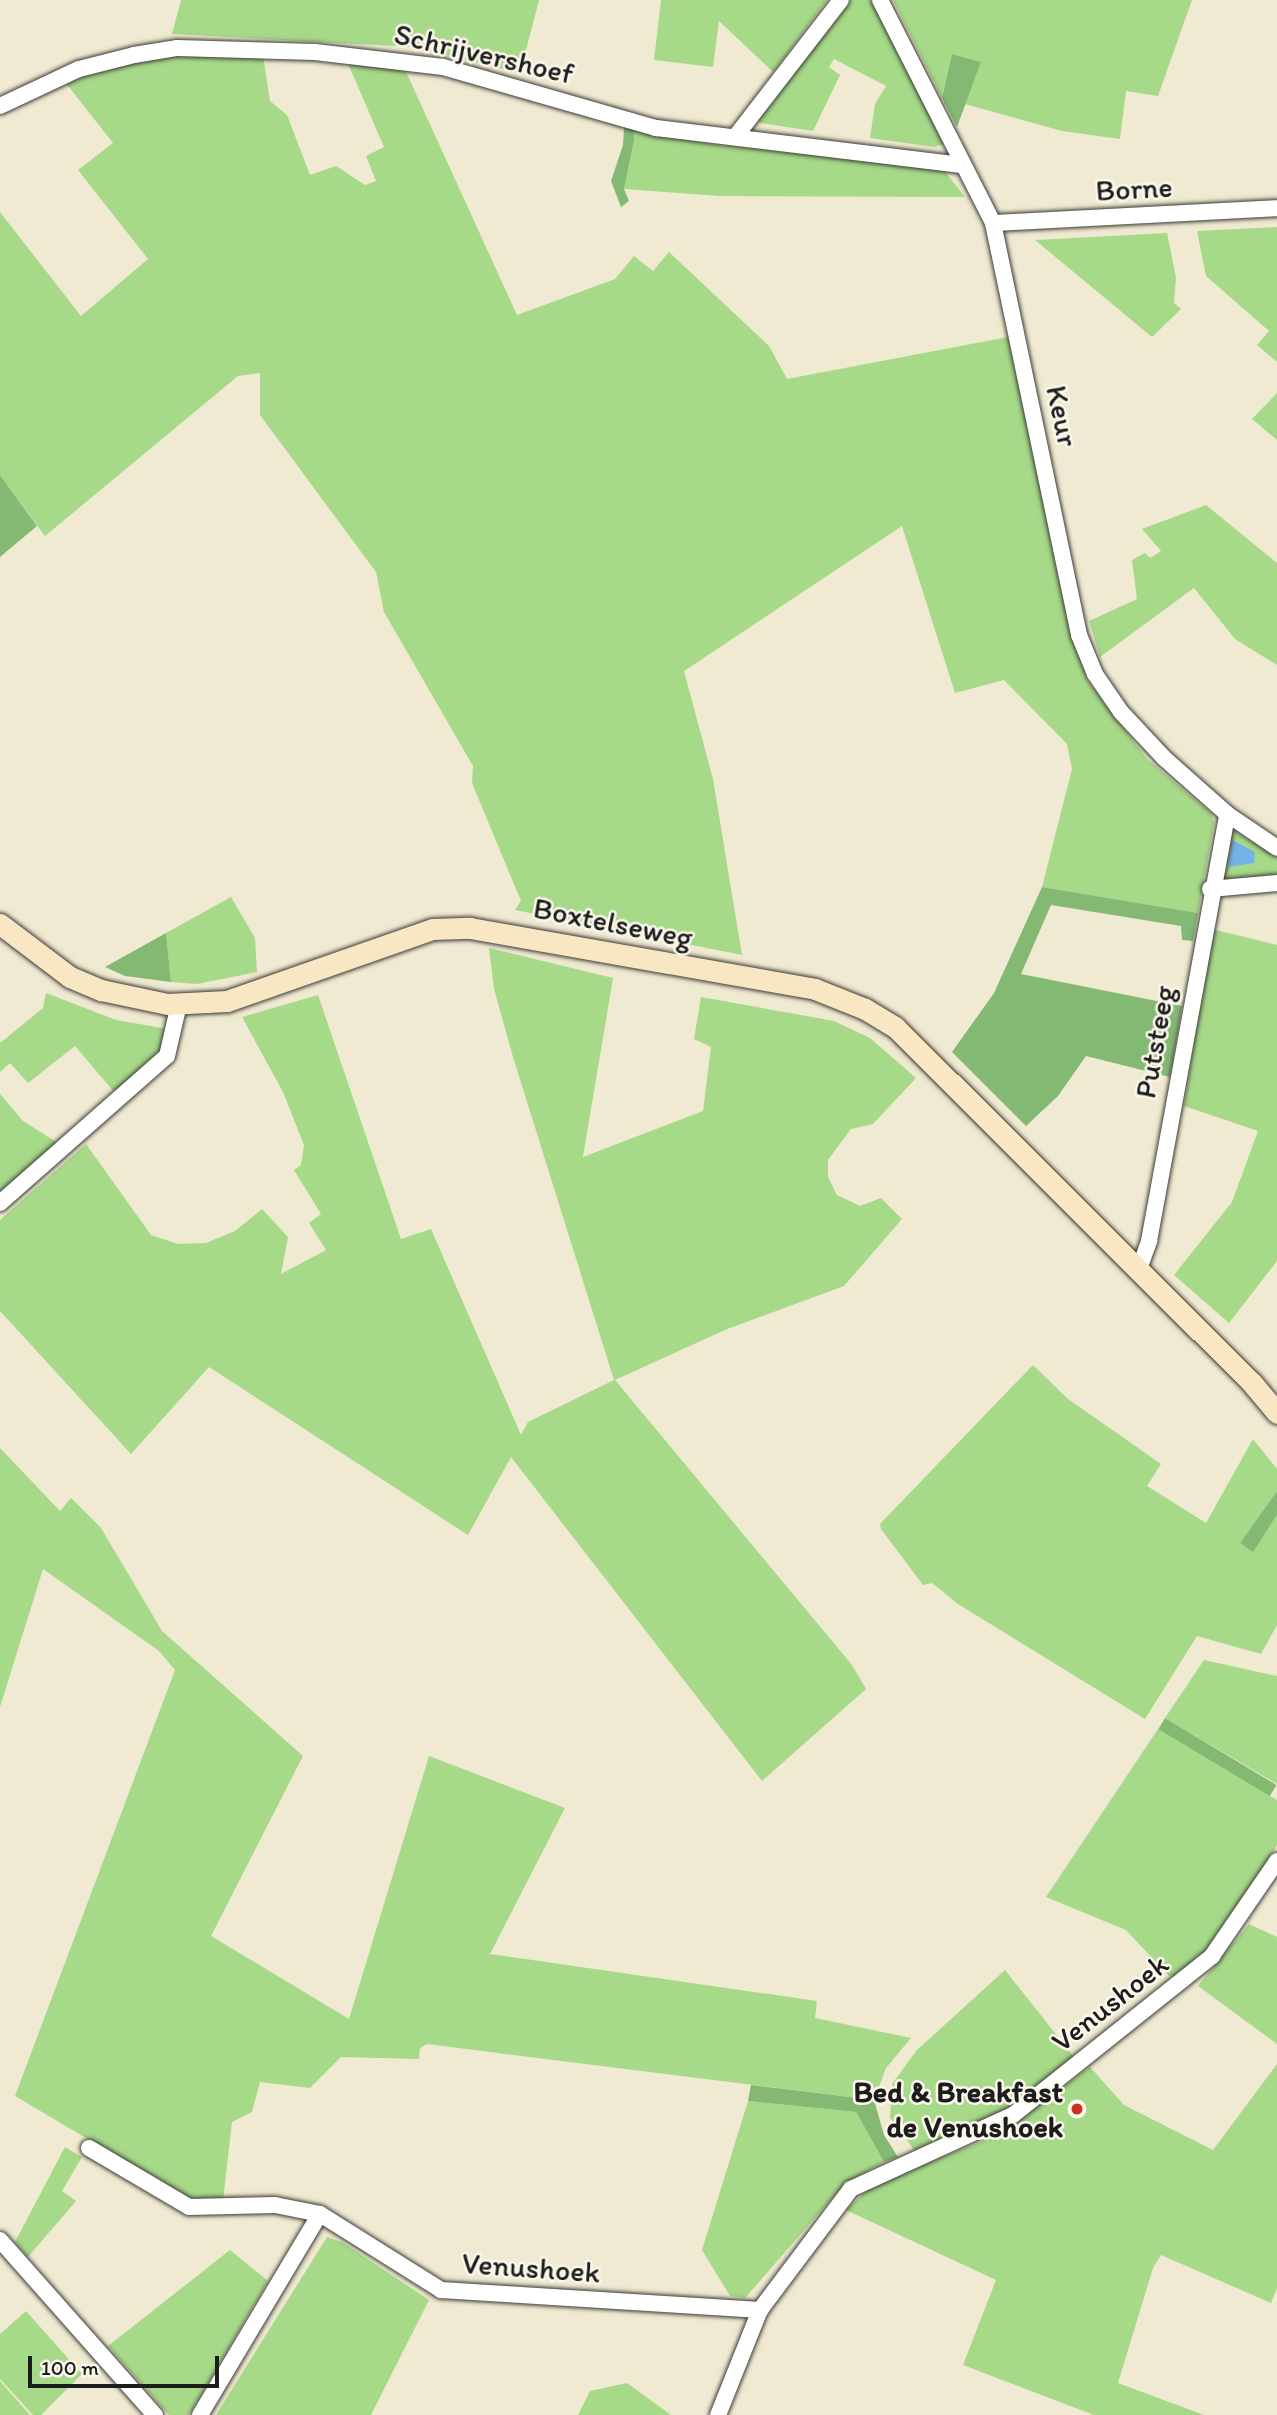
<!DOCTYPE html>
<style>
body{margin:0}
#map{position:relative;width:1277px;height:2415px;overflow:hidden;background:#f1ead2;font-family:Itim,sans-serif}
div>[style]{position:absolute}
.green>*{inset:0;background:#a6d988}
.forest>*{inset:0;background:#84b974;transform-origin:0 0}
.water>*{inset:0;background:#75b2e8}
.roads{filter:drop-shadow(0 0 2px #3c3b37) drop-shadow(0 0 2px #3c3b37)}
.street>*{height:16px;margin:-8px;padding:0 8px;transform-origin:8px;border-radius:8px;background:#fff}
.secondary>*{height:21px;margin:-10.5px;padding:0 10.5px;transform-origin:10.5px;border-radius:10.5px;background:#f9e7c3}
.dots>*{width:19px;height:19px;translate:-50% -50%;box-sizing:border-box;border:4px solid #fbf7ec;border-radius:50%}
span{translate:-50% -50%;white-space:nowrap;text-align:center;line-height:1.15;-webkit-text-stroke:5px #fbf7ec;paint-order:stroke}
.street-label{font-size:30px;color:#1c1c1c}
.poi-label{font-size:30px;color:#1c1c1c;font-weight:700}
.right{translate:-100% -50%;text-align:right}
.scale{position:absolute;left:28px;top:2356px;width:191px;height:32px;box-sizing:border-box;border:4px solid #1c1c1c;border-top:0;padding-left:9px;font-size:21px;line-height:24px;white-space:nowrap;color:#1c1c1c;-webkit-text-stroke:5px #fbf7ec;paint-order:stroke}
</style>
<div id="map">
<div class="green">
<i style="clip-path:polygon(181px 0,539px 0,520px 73px,414px 47px,172px 34px)"></i>
<i style="clip-path:polygon(661px 0,827px 0,773px 72px,719px 21px,713px 67px,654px 60px)"></i>
<i style="clip-path:polygon(846px 0,877px 0,949px 143px,934px 147px,870px 138px,875px 104px,886px 86px,834px 59px,829px 67px,840px 75px,813px 131px,760px 123px,758px 120px)"></i>
<i style="clip-path:polygon(893px 0,1192px 0,1158px 96px,1126px 91px,1120px 139px,1062px 131px,965px 104px,981px 62px,952px 54px,942px 98px)"></i>
<i style="clip-path:polygon(208px 53px,263px 56px,270px 101px,287px 115px,310px 175px,336px 166px,365px 185px,376px 181px,366px 156px,384px 147px,346px 59px,402px 63px,517px 315px,615px 279px,634px 256px,653px 271px,669px 252px,769px 346px,787px 379px,1008px 337px,1062px 589px,1088px 681px,1147px 759px,1212px 814px,1214px 823px,1198px 913px,1042px 887px,1072px 769px,1067px 744px,1004px 680px,955px 693px,902px 526px,684px 671px,713px 779px,742px 955px,515px 910px,521px 901px,472px 783px,473px 766px,384px 612px,376px 572px,260px 415px,260px 373px,238px 376px,45px 536px,0 475px,0 212px,81px 316px,148px 259px,78px 170px,113px 143px,65px 82px,149px 59px)"></i>
<i style="clip-path:polygon(633px 129px,710px 144px,943px 169px,965px 197px,720px 196px,624px 189px)"></i>
<i style="clip-path:polygon(1277px 227px,1277px 362px,1257px 345px,1269px 331px,1206px 276px,1197px 231px)"></i>
<i style="clip-path:polygon(1167px 233px,1176px 277px,1174px 303px,1181px 309px,1152px 337px,1035px 240px)"></i>
<i style="clip-path:polygon(1277px 393px,1277px 440px,1252px 419px)"></i>
<i style="clip-path:polygon(1206px 505px,1277px 563px,1277px 665px,1235px 639px,1194px 588px,1100px 657px,1089px 621px,1137px 599px,1132px 560px,1145px 553px,1150px 558px,1161px 551px,1142px 529px)"></i>
<i style="clip-path:polygon(1229px 828px,1277px 856px,1277px 877px,1221px 882px)"></i>
<i style="clip-path:polygon(231px 897px,255px 938px,257px 972px,197px 984px,171px 982px,166px 933px)"></i>
<i style="clip-path:polygon(1212px 929px,1277px 945px,1277px 1261px,1229px 1323px,1174px 1275px,1232px 1202px,1258px 1131px,1184px 1106px)"></i>
<i style="clip-path:polygon(489px 948px,613px 978px,583px 1157px,703px 1111px,711px 1047px,694px 1039px,701px 997px,834px 1021px,870px 1038px,916px 1078px,873px 1124px,851px 1129px,828px 1160px,828px 1177px,837px 1195px,860px 1206px,881px 1198px,902px 1219px,844px 1286px,727px 1329px,615px 1380px,852px 1665px,866px 1689px,762px 1781px,511px 1457px,468px 1535px,209px 1367px,131px 1454px,0 1311px,0 1220px,86px 1144px,151px 1235px,178px 1244px,206px 1243px,235px 1231px,262px 1209px,288px 1237px,281px 1274px,326px 1250px,309px 1223px,321px 1214px,294px 1170px,301px 1165px,304px 1145px,283px 1092px,242px 1017px,318px 995px,401px 1239px,431px 1229px,521px 1435px,528px 1422px,614px 1380px,513px 1057px,494px 989px)"></i>
<i style="clip-path:polygon(46px 993px,116px 1020px,168px 1029px,171px 1039px,115px 1093px,75px 1046px,28px 1083px,10px 1063px,0 1072px,0 1043px,43px 1008px)"></i>
<i style="clip-path:polygon(0 1094px,23px 1121px,58px 1143px,0 1194px)"></i>
<i style="clip-path:polygon(1033px 1365px,1068px 1399px,1161px 1464px,1147px 1486px,1206px 1523px,1253px 1439px,1277px 1469px,1277px 1491px,1240px 1543px,1253px 1551px,1277px 1515px,1277px 1625px,1261px 1654px,1197px 1636px,1145px 1719px,958px 1604px,932px 1583px,923px 1585px,881px 1529px,880px 1524px)"></i>
<i style="clip-path:polygon(0 1448px,60px 1511px,71px 1498px,101px 1528px,162px 1631px,303px 1756px,211px 1936px,349px 2019px,429px 1756px,565px 1808px,490px 1954px,817px 2001px,815px 2018px,911px 2038px,886px 2068px,874px 2100px,427px 2044px,420px 2048px,419px 2059px,341px 2057px,310px 2088px,260px 2082px,252px 2112px,232px 2122px,223px 2201px,207px 2201px,184px 2196px,15px 2096px,175px 1670px,159px 1651px,43px 1569px,0 1707px)"></i>
<i style="clip-path:polygon(1204px 1660px,1277px 1676px,1277px 1784px,1165px 1718px)"></i>
<i style="clip-path:polygon(1158px 1729px,1277px 1800px,1277px 1845px,1215px 1944px,1176px 1977px,1169px 1976px,1126px 1930px,1046px 1897px)"></i>
<i style="clip-path:polygon(1249px 1924px,1277px 1937px,1277px 2044px,1198px 1986px)"></i>
<i style="clip-path:polygon(1005px 1970px,1074px 2057px,1005px 2111px,915px 2151px,890px 2118px,892px 2084px,917px 2050px)"></i>
<i style="clip-path:polygon(1277px 2064px,1277px 2288px,1271px 2303px,1161px 2255px,1153px 2268px,1118px 2383px,1204px 2415px,1094px 2415px,963px 2365px,996px 2280px,846px 2210px,871px 2186px,1000px 2134px,1090px 2067px,1124px 2105px,1213px 2150px)"></i>
<i style="clip-path:polygon(748px 2101px,856px 2112px,884px 2162px,853px 2179px,834px 2196px,745px 2298px,730px 2296px,702px 2250px)"></i>
<i style="clip-path:polygon(65px 2147px,82px 2157px,62px 2191px,76px 2201px,28px 2257px,15px 2242px)"></i>
<i style="clip-path:polygon(327px 2237px,342px 2242px,429px 2300px,371px 2415px,216px 2415px)"></i>
<i style="clip-path:polygon(230px 2250px,268px 2281px,189px 2415px,169px 2415px,108px 2346px)"></i>
<i style="clip-path:polygon(26px 2311px,82px 2374px,41px 2415px,33px 2415px,0 2379px,0 2334px)"></i>
<i style="clip-path:polygon(0 2381px,30px 2415px,0 2415px)"></i>
<i style="clip-path:polygon(627px 2383px,671px 2415px,578px 2415px,590px 2391px)"></i>
</div>
<div class="forest">
<i style="clip-path:polygon(952px 54px,981px 62px,957px 127px,942px 98px)"></i>
<i style="clip-path:polygon(624px 127px,633px 129px,634px 139px,624px 189px,629px 201px,621px 207px,611px 181px,623px 145px)"></i>
<i style="clip-path:polygon(0 475px,37px 526px,0 557px)"></i>
<i style="clip-path:polygon(1042px 887px,1198px 913px,1193px 941px,1182px 940px,1181px 926px,1051px 905px,1021px 974px,1182px 1006px,1170px 1077px,1086px 1056px,1058px 1096px,1026px 1126px,952px 1052px,994px 993px)"></i>
<i style="clip-path:polygon(166px 933px,171px 982px,125px 976px,105px 967px)"></i>
<i style="clip-path:polygon(1277px 1491px,1277px 1515px,1253px 1552px,1240px 1543px)"></i>
<i style="left:1165px;top:1718px;width:130px;height:13px;rotate:31deg"></i>
<i style="clip-path:polygon(751px 2085px,874px 2100px,884px 2135px,898px 2157px,884px 2162px,856px 2112px,748px 2101px)"></i>
</div>
<div class="water">
<i style="clip-path:polygon(1232px 840px,1255px 852px,1254px 863px,1228px 867px)"></i>
</div>
<div class="roads">
<div class="street">
<i style="left:880px;top:0;width:250px;rotate:63.1deg"></i>
<i style="left:993px;top:223px;width:421px;rotate:78.2deg"></i>
<i style="left:1079px;top:635px;width:42px;rotate:67.7deg"></i>
<i style="left:1095px;top:674px;width:46px;rotate:55.6deg"></i>
<i style="left:1121px;top:712px;width:63px;rotate:46.9deg"></i>
<i style="left:1164px;top:758px;width:84px;rotate:41.6deg"></i>
<i style="left:1227px;top:814px;width:60px;rotate:34.2deg"></i>
<i style="left:0;top:106px;width:87px;rotate:-25.1deg"></i>
<i style="left:79px;top:69px;width:57px;rotate:-14.3deg"></i>
<i style="left:134px;top:55px;width:44px;rotate:-9.2deg"></i>
<i style="left:177px;top:48px;width:138px;rotate:1.7deg"></i>
<i style="left:315px;top:52px;width:129px;rotate:6.7deg"></i>
<i style="left:443px;top:67px;width:222px;rotate:16deg"></i>
<i style="left:656px;top:128px;width:306px;rotate:6.9deg"></i>
<i style="left:735px;top:137px;width:173px;rotate:-52.3deg"></i>
<i style="left:993px;top:223px;width:284px;rotate:-3deg"></i>
<i style="left:1210px;top:889px;width:67px;rotate:-5.1deg"></i>
<i style="left:0;top:1203px;width:222px;rotate:-41.4deg"></i>
<i style="left:167px;top:1056px;width:53px;rotate:-77deg"></i>
<i style="left:1139px;top:1269px;width:30px;rotate:-70deg"></i>
<i style="left:1149px;top:1241px;width:434px;rotate:-79.6deg"></i>
<i style="left:89px;top:2148px;width:116px;rotate:30.5deg"></i>
<i style="left:189px;top:2207px;width:86px;rotate:-1.3deg"></i>
<i style="left:275px;top:2205px;width:46px;rotate:11.3deg"></i>
<i style="left:320px;top:2214px;width:143px;rotate:32.1deg"></i>
<i style="left:441px;top:2290px;width:320px;rotate:3.6deg"></i>
<i style="left:0;top:2240px;width:234px;rotate:48.5deg"></i>
<i style="left:200px;top:2415px;width:234px;rotate:-59.2deg"></i>
<i style="left:718px;top:2415px;width:113px;rotate:-68.2deg"></i>
<i style="left:760px;top:2310px;width:151px;rotate:-53.1deg"></i>
<i style="left:851px;top:2189px;width:178px;rotate:-24.6deg"></i>
<i style="left:1013px;top:2115px;width:255px;rotate:-38.6deg"></i>
<i style="left:1212px;top:1956px;width:115px;rotate:-55.6deg"></i>
</div>
<div class="secondary">
<i style="left:0;top:924px;width:88px;rotate:37.1deg"></i>
<i style="left:70px;top:977px;width:34px;rotate:23deg"></i>
<i style="left:101px;top:990px;width:68px;rotate:11.8deg"></i>
<i style="left:168px;top:1004px;width:59px;rotate:-2.9deg"></i>
<i style="left:227px;top:1001px;width:218px;rotate:-19.3deg"></i>
<i style="left:433px;top:929px;width:37px;rotate:-2deg"></i>
<i style="left:470px;top:928px;width:350px;rotate:10deg"></i>
<i style="left:815px;top:989px;width:54px;rotate:21.8deg"></i>
<i style="left:865px;top:1009px;width:35px;rotate:31deg"></i>
<i style="left:895px;top:1027px;width:504px;rotate:44.92deg"></i>
<i style="left:1252px;top:1383px;width:39px;rotate:50deg"></i>
</div>
</div>
<div class="dots">
<i style="left:1077px;top:2109px;background:#c8321e"></i>
</div>
<div class="street-label">
<span style="left:484px;top:54px;rotate:13deg">Schrijvershoef</span>
<span style="left:1134px;top:189px;rotate:-3deg">Borne</span>
<span style="left:1062px;top:416px;rotate:78deg">Keur</span>
<span style="left:613px;top:923px;rotate:11deg">Boxtelseweg</span>
<span style="left:1155px;top:1042px;rotate:-80deg">Putsteeg</span>
<span style="left:1110px;top:2003px;rotate:-38deg">Venushoek</span>
<span style="left:531px;top:2268px;rotate:4deg">Venushoek</span>
</div>
<div class="poi-label">
<span class="right" style="left:1063px;top:2109px">Bed &amp; Breakfast<br>de Venushoek</span>
</div>
<div class="scale">100 m</div>
</div>
